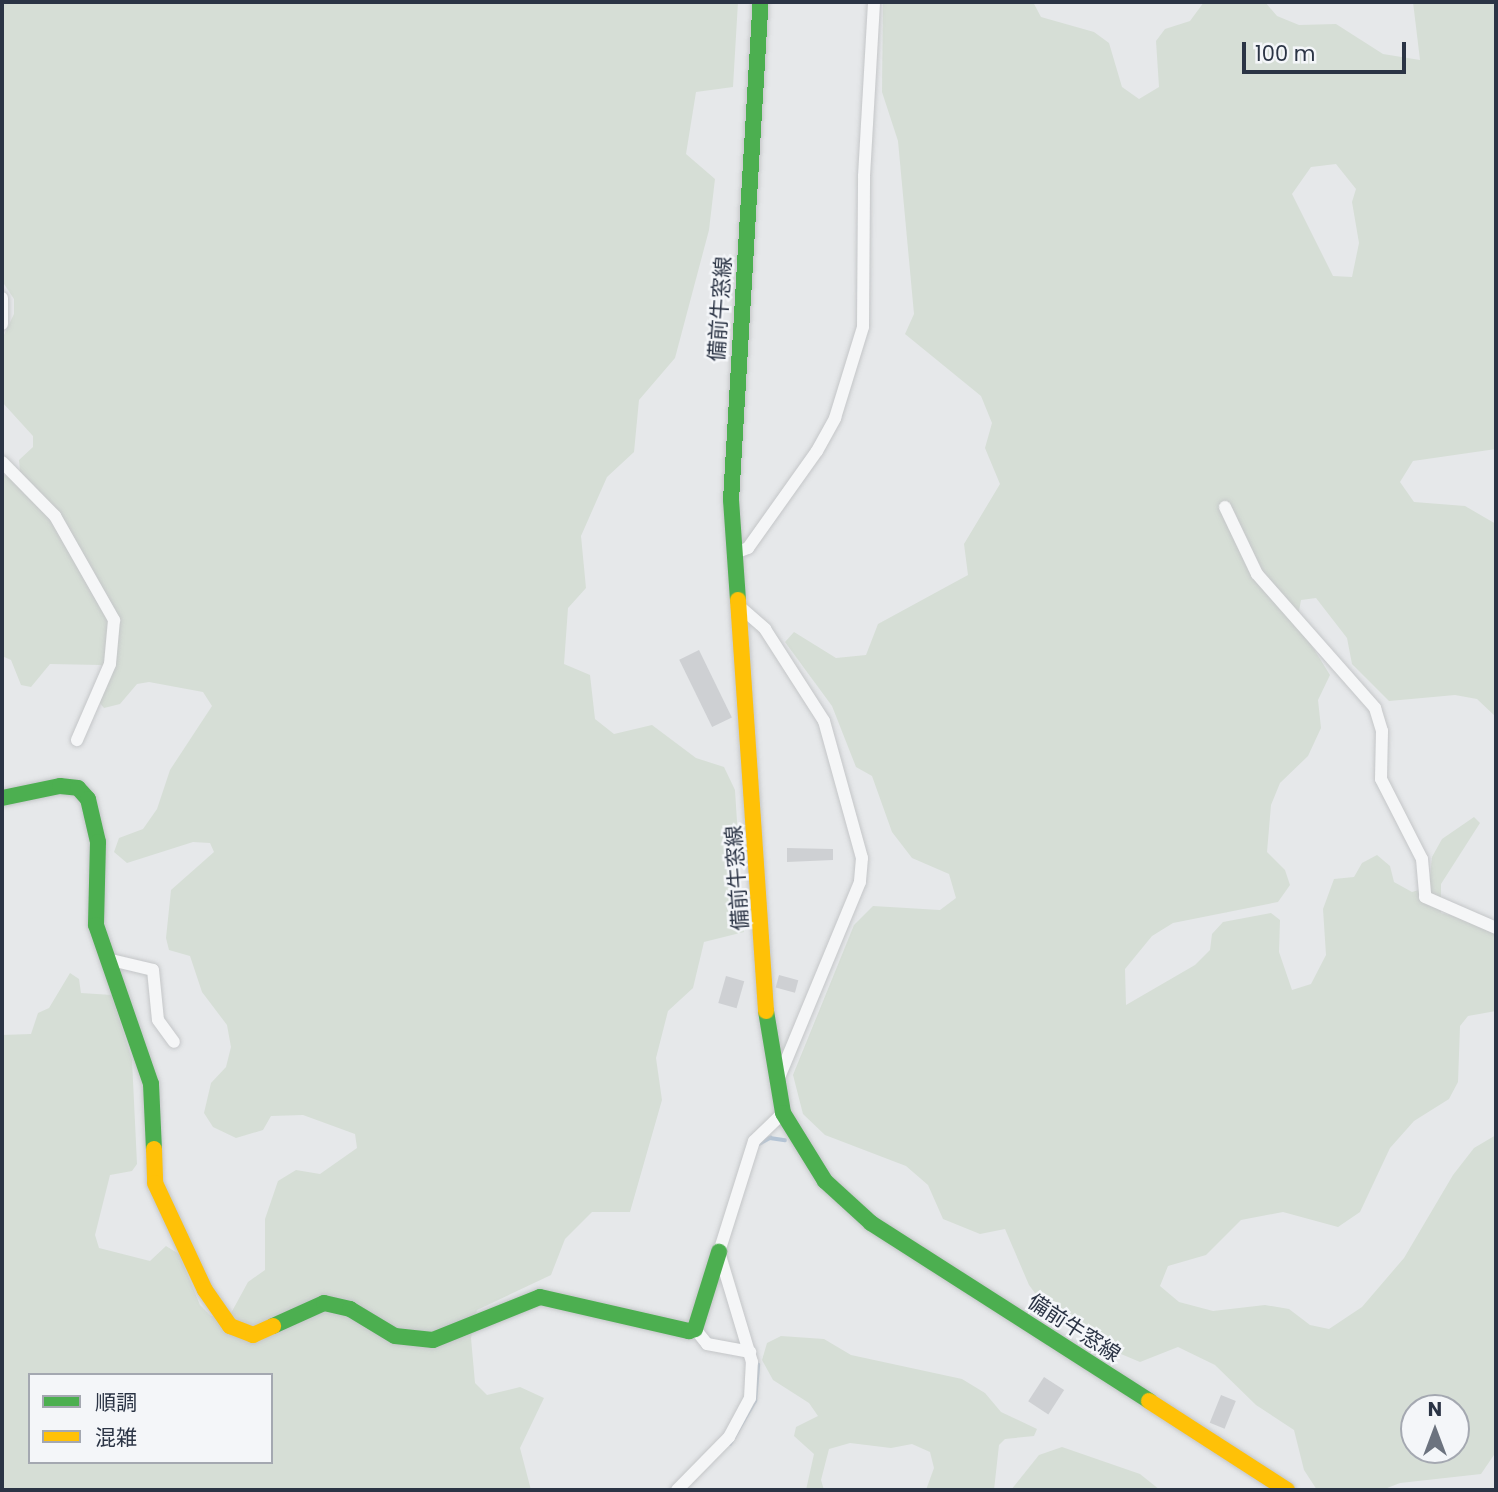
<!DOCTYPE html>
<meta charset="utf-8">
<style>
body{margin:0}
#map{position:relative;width:1498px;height:1492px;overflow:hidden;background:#e6e8ea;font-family:Poppins,"Noto Sans JP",sans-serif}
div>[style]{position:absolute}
.green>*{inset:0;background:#d6ded6}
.stream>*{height:3.5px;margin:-1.75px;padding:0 1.75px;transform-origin:1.75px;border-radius:1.75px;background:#b4c4d5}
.building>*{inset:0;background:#ced0d3;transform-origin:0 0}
.roads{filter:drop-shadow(0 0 2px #c4c6c8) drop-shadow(0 0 2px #c4c6c8)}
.street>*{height:12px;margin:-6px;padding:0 6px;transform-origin:6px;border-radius:6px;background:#f5f6f7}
.fast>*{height:16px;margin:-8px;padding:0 8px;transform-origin:8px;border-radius:8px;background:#4caf50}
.slow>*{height:16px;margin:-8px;padding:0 8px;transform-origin:8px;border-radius:8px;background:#ffc107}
span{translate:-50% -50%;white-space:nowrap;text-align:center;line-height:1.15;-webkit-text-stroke:5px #f4f6f9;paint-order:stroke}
.street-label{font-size:21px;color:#2b3445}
.frame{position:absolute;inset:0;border:4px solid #2b3445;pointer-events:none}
.legend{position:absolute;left:28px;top:1373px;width:245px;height:91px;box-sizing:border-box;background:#f4f6f9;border:2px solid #a4a8b1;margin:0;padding:9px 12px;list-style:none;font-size:21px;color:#2b3445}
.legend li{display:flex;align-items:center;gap:14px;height:35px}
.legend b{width:35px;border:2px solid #a4a8b1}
.north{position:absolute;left:1400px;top:1394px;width:70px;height:70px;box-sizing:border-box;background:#f4f6f9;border:2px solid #a4a8b1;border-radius:50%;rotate:0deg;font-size:19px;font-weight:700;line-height:28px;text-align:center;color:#2b3445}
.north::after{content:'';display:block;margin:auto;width:24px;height:32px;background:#6c737f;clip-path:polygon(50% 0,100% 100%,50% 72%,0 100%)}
.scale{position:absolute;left:1242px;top:42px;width:164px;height:32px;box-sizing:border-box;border:4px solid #2b3445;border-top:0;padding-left:9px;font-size:21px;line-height:24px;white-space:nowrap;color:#2b3445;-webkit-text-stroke:5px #f4f6f9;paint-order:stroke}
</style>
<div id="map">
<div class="green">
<i style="clip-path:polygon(evenodd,2px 2px,738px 2px,733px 87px,696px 92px,686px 154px,715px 179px,709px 230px,675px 358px,639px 400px,634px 452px,607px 477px,581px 536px,586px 588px,568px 608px,564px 664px,590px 675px,595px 719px,614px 734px,652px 725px,696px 758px,724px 767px,735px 790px,744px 932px,704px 942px,693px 988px,668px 1011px,656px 1058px,662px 1100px,630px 1212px,592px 1212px,565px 1239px,551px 1275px,477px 1310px,471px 1338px,475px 1383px,487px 1395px,520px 1387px,544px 1398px,520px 1448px,531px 1490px,2px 1490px,2px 1035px,31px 1034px,38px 1013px,49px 1008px,70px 973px,79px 979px,81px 993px,112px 995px,132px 1060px,137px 1164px,132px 1171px,110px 1175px,95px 1235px,99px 1248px,150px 1261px,166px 1246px,179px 1254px,200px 1305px,211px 1316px,230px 1315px,248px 1282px,265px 1270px,265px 1219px,278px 1181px,296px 1170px,320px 1174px,357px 1148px,355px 1134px,303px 1115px,271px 1116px,263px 1130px,236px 1138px,213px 1127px,204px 1113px,211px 1083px,226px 1067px,231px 1047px,227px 1025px,202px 992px,190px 956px,169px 950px,166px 938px,171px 890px,214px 852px,210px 843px,193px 842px,127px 863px,114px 852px,119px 838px,143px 829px,157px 809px,170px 770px,212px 706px,203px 692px,149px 682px,137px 684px,120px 704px,104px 708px,99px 702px,108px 674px,101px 665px,50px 664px,31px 687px,21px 685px,11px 660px,2px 656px,2px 473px,12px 480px,20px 471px,19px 460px,33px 447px,33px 436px,2px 402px,2px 339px,14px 314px,14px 299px,2px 281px,2px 2px,30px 1375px,271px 1375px,271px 1462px,30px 1462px,30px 1375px)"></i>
<i style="clip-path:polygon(evenodd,883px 2px,1033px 2px,1041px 17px,1094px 32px,1109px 43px,1122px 87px,1139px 99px,1159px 87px,1156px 41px,1165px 29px,1190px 21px,1204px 2px,1265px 2px,1277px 16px,1299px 25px,1336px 24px,1383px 54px,1420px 60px,1413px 2px,1496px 2px,1496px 449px,1413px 461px,1400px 482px,1414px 502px,1465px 506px,1496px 524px,1496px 717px,1477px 699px,1455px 695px,1389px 701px,1352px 664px,1347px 638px,1316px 598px,1301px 600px,1297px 622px,1330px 675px,1318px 700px,1321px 728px,1308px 756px,1280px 783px,1271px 805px,1267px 852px,1285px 870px,1290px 885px,1278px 902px,1173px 923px,1152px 936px,1125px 969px,1126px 1005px,1195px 965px,1210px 950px,1212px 934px,1223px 922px,1271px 913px,1280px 920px,1279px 952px,1292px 990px,1311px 984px,1326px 955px,1323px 909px,1334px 879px,1354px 877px,1362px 863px,1377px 855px,1390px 866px,1394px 882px,1412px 892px,1429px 887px,1432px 857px,1442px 839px,1474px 817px,1480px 823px,1441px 884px,1441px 913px,1492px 925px,1496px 918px,1496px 1011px,1468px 1016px,1460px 1026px,1458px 1082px,1449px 1099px,1414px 1121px,1390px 1148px,1360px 1212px,1338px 1227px,1283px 1212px,1241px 1220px,1206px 1255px,1168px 1266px,1160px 1286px,1179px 1302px,1213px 1311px,1265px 1305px,1289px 1309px,1310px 1325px,1329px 1329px,1362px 1307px,1404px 1258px,1453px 1175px,1474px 1148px,1496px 1135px,1496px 1452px,1481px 1474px,1400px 1483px,1382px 1490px,1317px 1490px,1304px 1470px,1294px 1430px,1256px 1405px,1215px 1365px,1178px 1347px,1140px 1362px,1090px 1341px,1049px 1312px,1029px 1285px,1005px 1229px,980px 1234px,943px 1219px,928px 1185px,906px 1166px,825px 1135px,803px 1114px,793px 1075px,854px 925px,873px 906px,940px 910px,956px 898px,949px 874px,912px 858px,892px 832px,872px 776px,856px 767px,832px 706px,785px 642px,794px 632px,836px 658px,866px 655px,878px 624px,968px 575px,964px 544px,1000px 484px,985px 448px,992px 423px,981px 396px,905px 334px,914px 314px,898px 141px,882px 92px,883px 2px,1336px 164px,1356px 189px,1352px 202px,1359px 243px,1352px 277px,1333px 276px,1292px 194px,1311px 167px,1336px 164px,883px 2px,1414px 1408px,1456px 1408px,1456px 1450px,1414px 1450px,1414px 1408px)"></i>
<i style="clip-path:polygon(781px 1336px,824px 1339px,851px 1355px,962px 1379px,985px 1393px,1001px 1412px,1037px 1429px,1034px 1436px,1005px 1439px,999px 1445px,994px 1490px,926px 1490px,934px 1468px,930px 1452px,912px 1444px,891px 1448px,850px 1443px,829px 1449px,821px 1480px,824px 1490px,806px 1490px,814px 1454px,794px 1436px,796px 1427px,818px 1416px,809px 1403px,773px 1380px,762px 1360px,767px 1343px)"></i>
<i style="clip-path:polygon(1062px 1447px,1140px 1474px,1160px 1490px,1011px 1490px,1039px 1455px)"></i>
</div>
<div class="stream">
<i style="left:759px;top:1144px;width:13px;rotate:-29deg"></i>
<i style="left:770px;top:1138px;width:15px;rotate:8deg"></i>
<i style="left:730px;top:1444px;width:50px;rotate:-59.8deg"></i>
<i style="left:755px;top:1401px;width:36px;rotate:-85deg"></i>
</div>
<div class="building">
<i style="left:699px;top:650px;width:75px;height:22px;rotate:64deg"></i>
<i style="clip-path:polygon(787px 848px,833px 849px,833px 860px,787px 862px)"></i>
<i style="left:779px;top:975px;width:20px;height:13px;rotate:15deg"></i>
<i style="left:726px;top:976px;width:19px;height:28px;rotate:16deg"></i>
<i style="left:1044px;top:1377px;width:24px;height:29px;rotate:33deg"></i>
<i style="left:1221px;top:1395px;width:16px;height:30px;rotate:22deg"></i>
</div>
<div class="roads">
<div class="street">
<i style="left:2px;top:298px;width:26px;rotate:90deg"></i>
<i style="left:2px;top:462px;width:76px;rotate:45.5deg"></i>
<i style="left:55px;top:516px;width:120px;rotate:60.4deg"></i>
<i style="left:114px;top:620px;width:44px;rotate:95.2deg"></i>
<i style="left:110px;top:664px;width:83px;rotate:113.5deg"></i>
<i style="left:1225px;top:507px;width:74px;rotate:64.5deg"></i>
<i style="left:1257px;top:574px;width:179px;rotate:48.6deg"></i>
<i style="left:1375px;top:708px;width:24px;rotate:73deg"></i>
<i style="left:1382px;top:731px;width:48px;rotate:91.2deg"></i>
<i style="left:1381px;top:779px;width:90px;rotate:62.9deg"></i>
<i style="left:1422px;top:859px;width:38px;rotate:85deg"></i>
<i style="left:1425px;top:897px;width:77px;rotate:23.6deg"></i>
<i style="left:735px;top:553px;width:14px;rotate:-21deg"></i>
<i style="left:748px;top:548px;width:119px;rotate:-54.6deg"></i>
<i style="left:817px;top:451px;width:38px;rotate:-61deg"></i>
<i style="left:835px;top:418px;width:95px;rotate:-72.9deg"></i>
<i style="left:863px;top:327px;width:151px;rotate:-89.6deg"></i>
<i style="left:864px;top:176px;width:174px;rotate:-86.7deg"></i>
<i style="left:739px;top:606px;width:35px;rotate:41deg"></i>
<i style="left:765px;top:629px;width:109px;rotate:57.3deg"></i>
<i style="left:824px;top:721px;width:142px;rotate:74.5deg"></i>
<i style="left:862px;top:858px;width:24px;rotate:95deg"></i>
<i style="left:860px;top:882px;width:217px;rotate:112.5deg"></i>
<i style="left:107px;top:959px;width:47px;rotate:13.4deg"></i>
<i style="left:153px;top:970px;width:50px;rotate:84.3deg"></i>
<i style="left:158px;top:1020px;width:27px;rotate:54deg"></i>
<i style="left:695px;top:1329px;width:19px;rotate:51deg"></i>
<i style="left:707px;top:1344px;width:44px;rotate:10.5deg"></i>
<i style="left:677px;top:1490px;width:74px;rotate:-45.5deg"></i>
<i style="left:729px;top:1437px;width:44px;rotate:-61.7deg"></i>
<i style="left:750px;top:1398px;width:36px;rotate:-87deg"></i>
<i style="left:752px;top:1362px;width:115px;rotate:-106.7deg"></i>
<i style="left:719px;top:1252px;width:116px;rotate:-72.5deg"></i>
<i style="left:754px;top:1141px;width:40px;rotate:-44deg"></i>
</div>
<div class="fast">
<i style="left:738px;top:600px;width:100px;rotate:-94deg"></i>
<i style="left:731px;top:500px;width:499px;rotate:-86.6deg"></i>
<i style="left:2px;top:798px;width:59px;rotate:-11.7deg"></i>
<i style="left:60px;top:786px;width:18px;rotate:6deg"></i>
<i style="left:78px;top:788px;width:15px;rotate:48deg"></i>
<i style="left:88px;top:799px;width:44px;rotate:76.9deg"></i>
<i style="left:98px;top:842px;width:83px;rotate:91.4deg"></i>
<i style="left:96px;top:925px;width:168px;rotate:70.9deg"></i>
<i style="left:151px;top:1084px;width:65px;rotate:87.4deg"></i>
<i style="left:766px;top:1011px;width:103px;rotate:80.5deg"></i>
<i style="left:783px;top:1113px;width:80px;rotate:58.3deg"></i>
<i style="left:825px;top:1181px;width:62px;rotate:42.4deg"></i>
<i style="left:871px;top:1223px;width:330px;rotate:32.6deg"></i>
<i style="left:273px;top:1326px;width:56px;rotate:-24.3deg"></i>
<i style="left:324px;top:1303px;width:27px;rotate:13deg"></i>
<i style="left:350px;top:1309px;width:52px;rotate:31deg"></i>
<i style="left:395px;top:1336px;width:38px;rotate:6deg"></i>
<i style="left:433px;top:1340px;width:115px;rotate:-21.9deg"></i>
<i style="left:540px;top:1297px;width:153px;rotate:12.9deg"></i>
<i style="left:689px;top:1331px;width:6px;rotate:-18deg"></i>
<i style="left:695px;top:1329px;width:81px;rotate:-72.7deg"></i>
</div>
<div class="slow">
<i style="left:738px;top:600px;width:412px;rotate:86.1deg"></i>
<i style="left:154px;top:1149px;width:34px;rotate:88deg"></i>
<i style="left:155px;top:1183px;width:118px;rotate:65deg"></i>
<i style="left:205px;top:1290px;width:44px;rotate:55.2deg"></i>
<i style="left:230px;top:1326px;width:25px;rotate:21deg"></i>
<i style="left:253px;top:1335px;width:22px;rotate:-24deg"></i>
<i style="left:1149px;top:1401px;width:164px;rotate:32.8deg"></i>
</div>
</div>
<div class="street-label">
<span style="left:720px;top:309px;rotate:-86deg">備前牛窓線</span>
<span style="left:737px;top:878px;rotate:-94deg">備前牛窓線</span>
<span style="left:1074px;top:1328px;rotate:33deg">備前牛窓線</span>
</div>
<div class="frame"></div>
<ul class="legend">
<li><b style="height:9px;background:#4caf50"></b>順調</li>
<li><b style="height:9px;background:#ffc107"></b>混雑</li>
</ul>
<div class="north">N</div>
<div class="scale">100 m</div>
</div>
